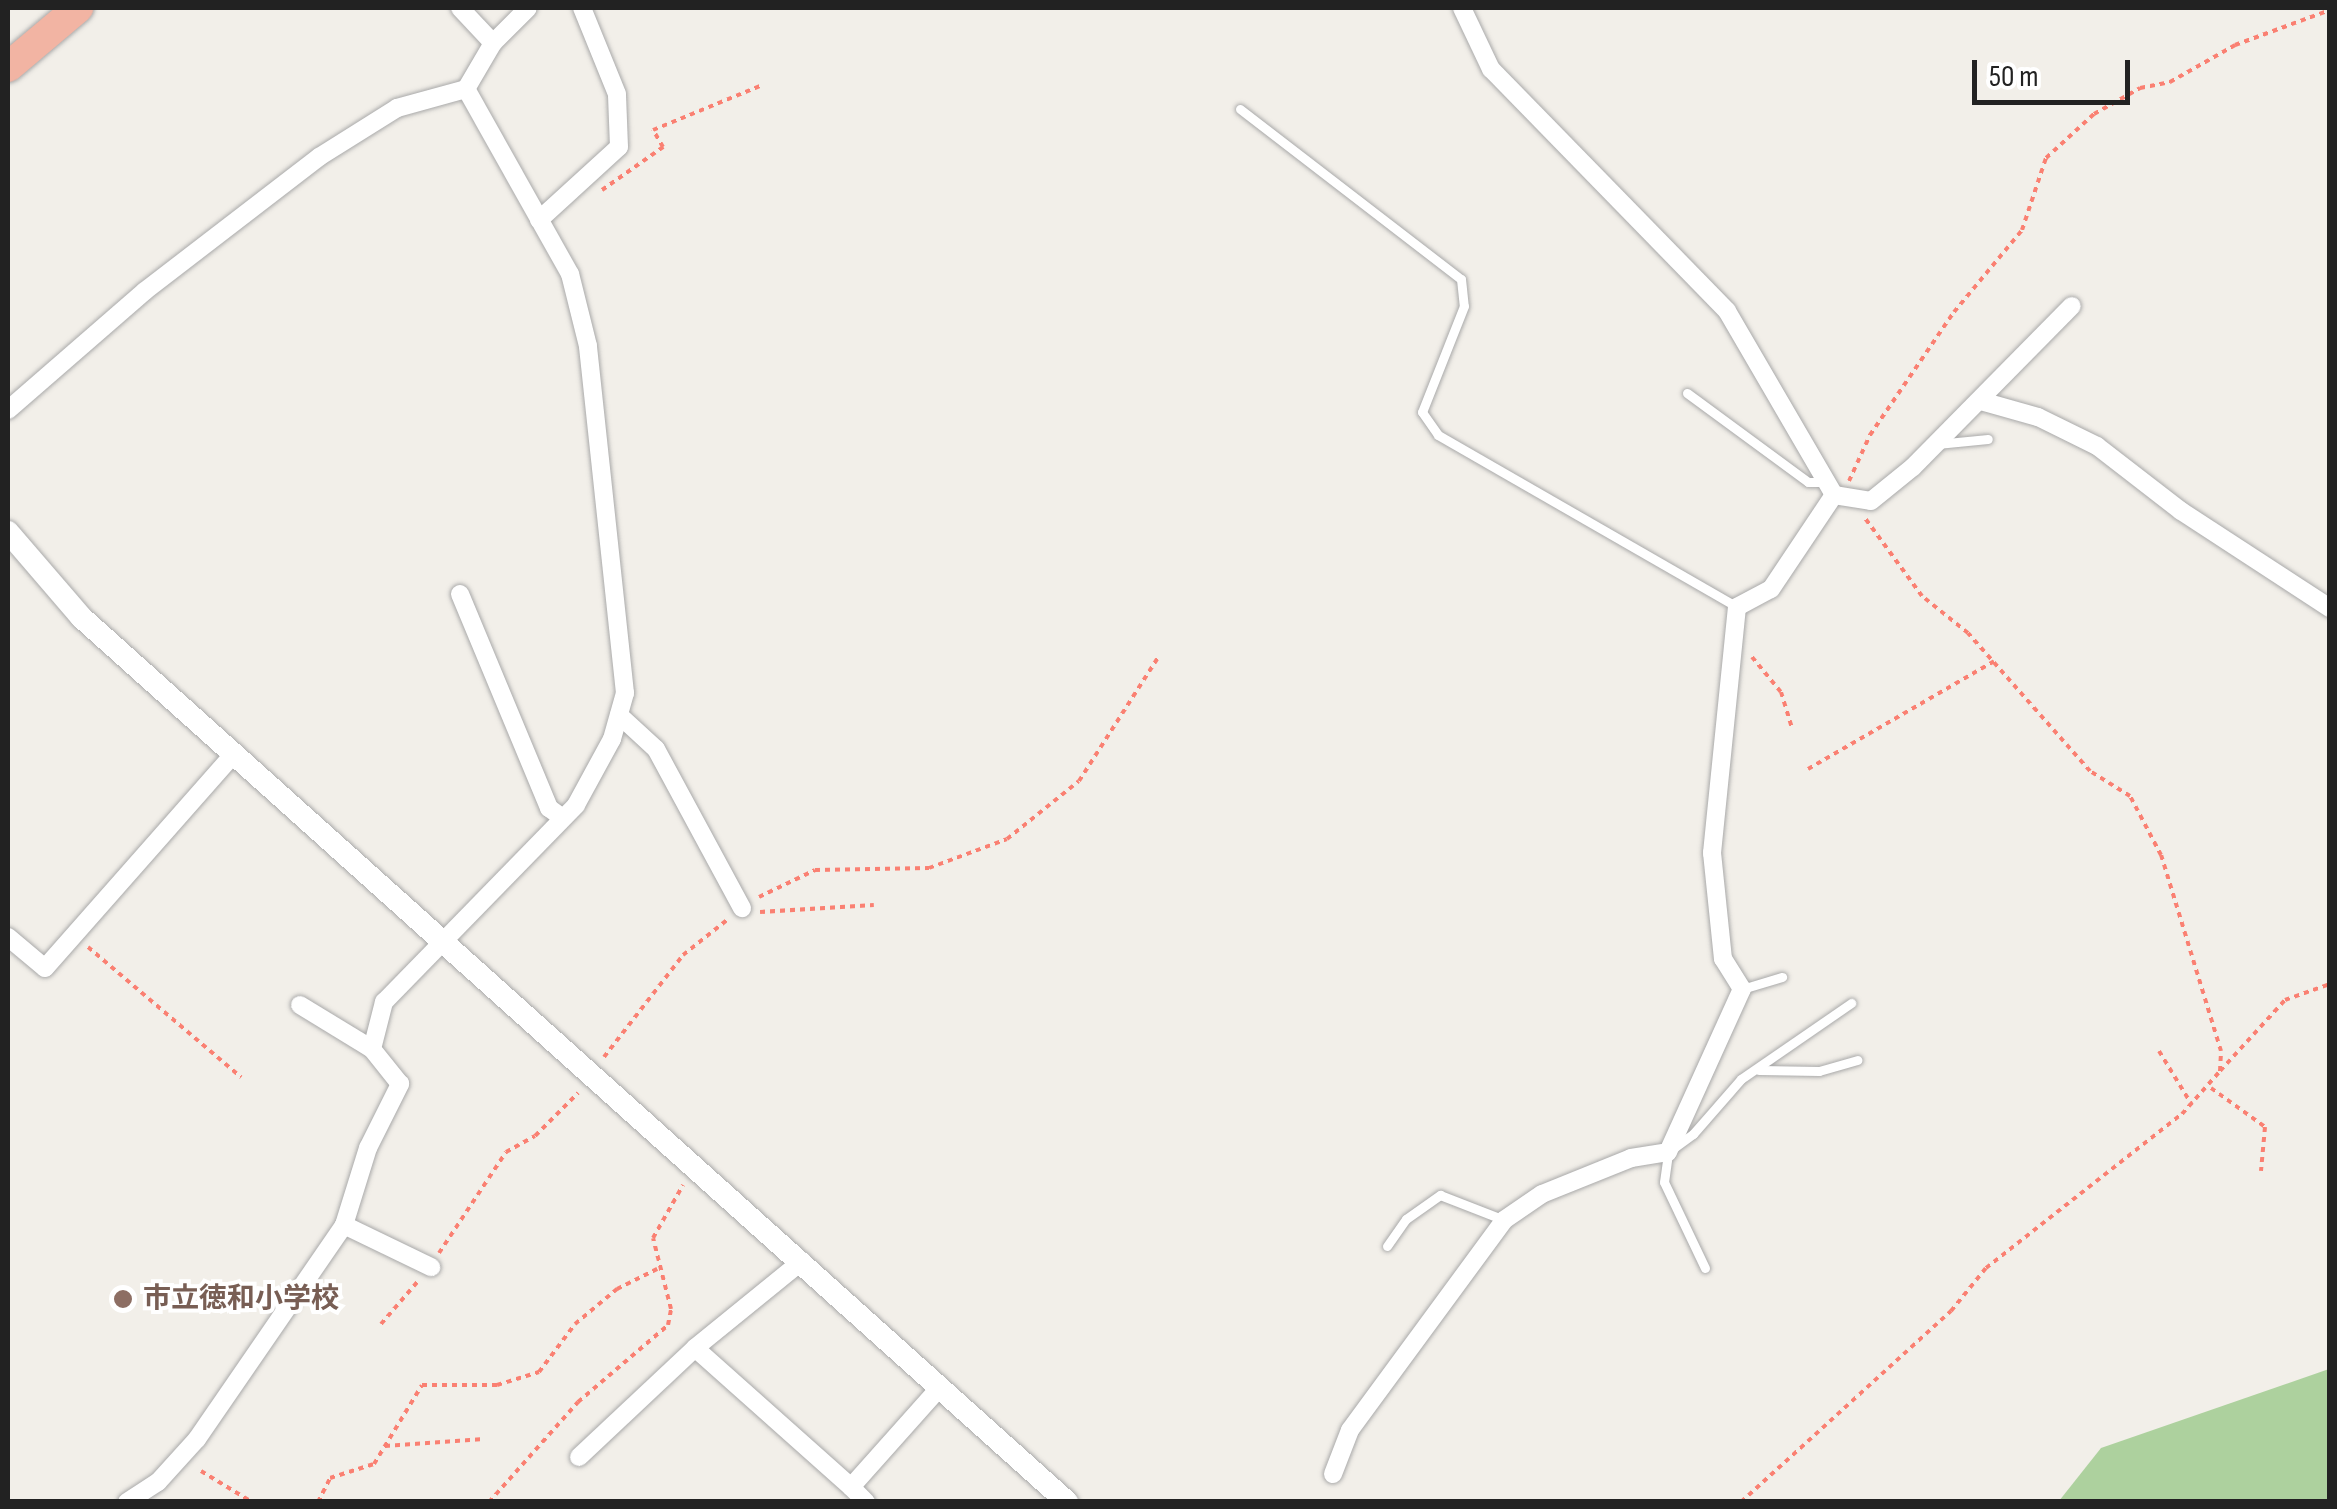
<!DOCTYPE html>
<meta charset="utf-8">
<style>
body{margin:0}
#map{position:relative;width:2337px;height:1509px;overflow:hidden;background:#f2efe9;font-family:"Sofia Sans Condensed","Noto Sans JP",sans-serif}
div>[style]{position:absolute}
.forest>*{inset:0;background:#add19e}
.path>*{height:4px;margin-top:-2px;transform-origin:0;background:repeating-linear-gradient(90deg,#fa8072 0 5px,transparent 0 10px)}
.roads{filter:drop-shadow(0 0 2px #a9a9a9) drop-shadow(0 0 2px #a9a9a9)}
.service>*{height:9px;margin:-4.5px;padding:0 4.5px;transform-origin:4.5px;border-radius:4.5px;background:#fff}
.minor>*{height:18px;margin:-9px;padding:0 9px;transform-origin:9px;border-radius:9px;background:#fff}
.tertiary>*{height:22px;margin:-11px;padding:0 11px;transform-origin:11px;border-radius:11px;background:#fff}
.trunk>*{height:30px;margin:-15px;padding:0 15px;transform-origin:15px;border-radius:15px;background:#f2b4a3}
.dots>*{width:28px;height:28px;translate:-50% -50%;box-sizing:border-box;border:5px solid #fff;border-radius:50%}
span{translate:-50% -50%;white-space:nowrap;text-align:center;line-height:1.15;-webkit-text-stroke:8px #fff;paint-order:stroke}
.education-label{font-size:28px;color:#785e54;font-weight:700}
.left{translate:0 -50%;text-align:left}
.frame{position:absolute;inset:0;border:10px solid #222;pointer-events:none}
.scale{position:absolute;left:1972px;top:60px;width:158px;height:45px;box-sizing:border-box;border:5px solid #222;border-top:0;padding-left:12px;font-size:30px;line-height:35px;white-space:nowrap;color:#222;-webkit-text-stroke:8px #fff;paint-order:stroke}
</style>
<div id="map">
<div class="forest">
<i style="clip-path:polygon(2329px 1369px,2329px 1501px,2059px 1501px,2101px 1448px)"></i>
</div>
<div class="path">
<i style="left:602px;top:190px;width:75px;rotate:-35.2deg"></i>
<i style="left:663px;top:147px;width:20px;rotate:-120deg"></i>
<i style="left:653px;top:130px;width:118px;rotate:-22.4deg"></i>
<i style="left:1849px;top:481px;width:51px;rotate:-65.5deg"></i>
<i style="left:1870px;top:435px;width:149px;rotate:-55.7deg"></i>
<i style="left:1954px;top:312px;width:107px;rotate:-50.3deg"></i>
<i style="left:2022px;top:230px;width:76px;rotate:-71.6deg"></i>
<i style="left:2046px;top:158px;width:65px;rotate:-42.5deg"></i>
<i style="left:2094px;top:114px;width:53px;rotate:-29.5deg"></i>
<i style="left:2140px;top:88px;width:31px;rotate:-11deg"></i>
<i style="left:2170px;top:82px;width:75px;rotate:-29.6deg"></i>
<i style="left:2235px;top:45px;width:101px;rotate:-20.2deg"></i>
<i style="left:1752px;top:657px;width:45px;rotate:50.4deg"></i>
<i style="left:1781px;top:692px;width:39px;rotate:73deg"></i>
<i style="left:1808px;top:769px;width:215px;rotate:-30.1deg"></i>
<i style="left:759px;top:897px;width:62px;rotate:-25.7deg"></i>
<i style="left:815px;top:870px;width:114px;rotate:-1deg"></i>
<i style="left:929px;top:868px;width:83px;rotate:-20.4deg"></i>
<i style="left:1007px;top:839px;width:92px;rotate:-38.9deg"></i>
<i style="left:1079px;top:781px;width:148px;rotate:-57.4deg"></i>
<i style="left:760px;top:912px;width:114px;rotate:-3.5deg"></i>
<i style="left:88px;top:947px;width:201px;rotate:40.4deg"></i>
<i style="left:2159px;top:1051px;width:63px;rotate:58.6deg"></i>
<i style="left:604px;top:1057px;width:129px;rotate:-52.2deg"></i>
<i style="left:683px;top:955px;width:56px;rotate:-38.5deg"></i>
<i style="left:2220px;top:1071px;width:96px;rotate:-47.5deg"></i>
<i style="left:2285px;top:1000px;width:48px;rotate:-19.6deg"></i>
<i style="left:2211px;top:1088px;width:67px;rotate:35.8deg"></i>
<i style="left:2265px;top:1127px;width:44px;rotate:95.2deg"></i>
<i style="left:439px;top:1253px;width:121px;rotate:-56.4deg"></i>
<i style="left:506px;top:1152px;width:33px;rotate:-29deg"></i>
<i style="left:535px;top:1136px;width:61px;rotate:-45deg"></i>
<i style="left:381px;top:1324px;width:58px;rotate:-49.2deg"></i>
<i style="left:385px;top:1446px;width:99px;rotate:-4deg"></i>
<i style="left:201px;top:1471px;width:60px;rotate:31.3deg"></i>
<i style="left:318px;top:1502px;width:27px;rotate:-63deg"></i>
<i style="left:330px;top:1478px;width:46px;rotate:-17.7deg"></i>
<i style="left:374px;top:1464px;width:92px;rotate:-58.7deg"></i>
<i style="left:422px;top:1385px;width:75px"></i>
<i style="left:497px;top:1385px;width:44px;rotate:-17.2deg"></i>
<i style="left:539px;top:1372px;width:60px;rotate:-53.1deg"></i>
<i style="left:575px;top:1324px;width:55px;rotate:-39.8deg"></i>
<i style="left:617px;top:1289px;width:45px;rotate:-26.6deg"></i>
<i style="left:489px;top:1502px;width:134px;rotate:-48.3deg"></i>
<i style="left:578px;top:1402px;width:118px;rotate:-40.5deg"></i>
<i style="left:668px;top:1325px;width:16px;rotate:-79deg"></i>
<i style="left:671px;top:1309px;width:73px;rotate:-104.2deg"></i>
<i style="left:653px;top:1238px;width:61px;rotate:-60.5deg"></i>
<i style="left:1741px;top:1502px;width:284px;rotate:-42.3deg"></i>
<i style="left:1951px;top:1311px;width:55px;rotate:-50.9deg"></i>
<i style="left:1986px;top:1268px;width:249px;rotate:-38.2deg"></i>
<i style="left:2182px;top:1114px;width:57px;rotate:-48.5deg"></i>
<i style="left:2220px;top:1071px;width:20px;rotate:-87deg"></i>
<i style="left:2221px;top:1051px;width:205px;rotate:-107deg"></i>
<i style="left:2161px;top:855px;width:67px;rotate:-117.7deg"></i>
<i style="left:2130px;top:796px;width:47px;rotate:-148deg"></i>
<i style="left:2090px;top:771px;width:184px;rotate:-131.5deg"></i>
<i style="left:1968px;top:633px;width:59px;rotate:-141.2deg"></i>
<i style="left:1922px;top:596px;width:97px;rotate:-126.2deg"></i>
</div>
<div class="roads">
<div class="service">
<i style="left:1240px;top:109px;width:279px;rotate:37.6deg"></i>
<i style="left:1461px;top:279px;width:27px;rotate:84deg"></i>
<i style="left:1464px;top:306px;width:114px;rotate:111.6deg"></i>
<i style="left:1422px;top:412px;width:28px;rotate:55deg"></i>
<i style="left:1438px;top:435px;width:345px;rotate:29.9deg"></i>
<i style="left:1687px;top:393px;width:150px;rotate:36.3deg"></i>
<i style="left:1808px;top:482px;width:18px"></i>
<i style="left:1937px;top:444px;width:51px;rotate:-5.6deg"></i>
<i style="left:1742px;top:989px;width:42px;rotate:-16.7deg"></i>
<i style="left:1759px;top:1070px;width:60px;rotate:1deg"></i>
<i style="left:1819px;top:1071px;width:40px;rotate:-16deg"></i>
<i style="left:1387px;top:1246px;width:33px;rotate:-55deg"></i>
<i style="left:1406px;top:1219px;width:42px;rotate:-35.2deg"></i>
<i style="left:1440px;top:1195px;width:69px;rotate:21.3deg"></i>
<i style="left:1705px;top:1268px;width:95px;rotate:-115.5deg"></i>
<i style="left:1664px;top:1182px;width:30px;rotate:-82deg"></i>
<i style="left:1668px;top:1152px;width:31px;rotate:-36deg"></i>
<i style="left:1693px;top:1134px;width:73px;rotate:-48.9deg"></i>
<i style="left:1741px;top:1079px;width:134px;rotate:-34.6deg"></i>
</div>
<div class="minor">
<i style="left:460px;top:8px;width:48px;rotate:46.7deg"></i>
<i style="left:1462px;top:8px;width:68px;rotate:64.6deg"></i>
<i style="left:1491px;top:69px;width:338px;rotate:45.7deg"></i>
<i style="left:1727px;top:311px;width:213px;rotate:59.8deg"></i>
<i style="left:539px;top:220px;width:108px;rotate:-42.4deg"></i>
<i style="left:619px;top:147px;width:53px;rotate:-92.2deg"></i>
<i style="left:617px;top:94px;width:93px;rotate:-112.1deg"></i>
<i style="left:1981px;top:401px;width:59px;rotate:15.7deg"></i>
<i style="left:2038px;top:417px;width:66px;rotate:26.2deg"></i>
<i style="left:2097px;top:446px;width:106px;rotate:37.7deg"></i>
<i style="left:2181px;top:511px;width:178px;rotate:33.1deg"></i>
<i style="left:8px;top:410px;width:181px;rotate:-41deg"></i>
<i style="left:145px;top:291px;width:220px;rotate:-37.6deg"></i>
<i style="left:319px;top:157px;width:92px;rotate:-32.1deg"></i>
<i style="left:397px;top:108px;width:72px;rotate:-15.4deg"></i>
<i style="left:466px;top:89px;width:53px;rotate:-59.6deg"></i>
<i style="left:493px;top:43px;width:49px;rotate:-45deg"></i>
<i style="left:1834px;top:495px;width:37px;rotate:9deg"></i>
<i style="left:1871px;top:501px;width:54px;rotate:-39deg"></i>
<i style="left:1913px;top:467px;width:226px;rotate:-45.4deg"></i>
<i style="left:460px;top:594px;width:232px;rotate:67.4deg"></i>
<i style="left:549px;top:808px;width:17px;rotate:36deg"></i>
<i style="left:619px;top:715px;width:50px;rotate:42.6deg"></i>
<i style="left:656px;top:749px;width:181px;rotate:61.6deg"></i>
<i style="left:8px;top:937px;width:48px;rotate:40deg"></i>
<i style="left:45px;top:968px;width:284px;rotate:-48.6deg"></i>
<i style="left:300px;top:1005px;width:84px;rotate:31.4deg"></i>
<i style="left:344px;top:1225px;width:97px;rotate:25.8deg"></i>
<i style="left:802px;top:1261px;width:138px;rotate:140.9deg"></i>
<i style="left:695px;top:1348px;width:209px;rotate:41.7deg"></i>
<i style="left:579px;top:1457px;width:159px;rotate:-43.2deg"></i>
<i style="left:1333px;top:1474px;width:47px;rotate:-68.9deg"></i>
<i style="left:1350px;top:1430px;width:260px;rotate:-53.7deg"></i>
<i style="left:1504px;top:1220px;width:46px;rotate:-34.4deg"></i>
<i style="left:1542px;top:1194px;width:96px;rotate:-22deg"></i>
<i style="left:1631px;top:1158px;width:37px;rotate:-9deg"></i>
<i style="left:1668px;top:1152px;width:179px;rotate:-65.6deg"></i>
<i style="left:1742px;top:989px;width:36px;rotate:-122deg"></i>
<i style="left:1723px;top:959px;width:107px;rotate:-95.9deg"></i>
<i style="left:1712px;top:853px;width:247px;rotate:-84.2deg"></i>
<i style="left:1737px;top:607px;width:38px;rotate:-28deg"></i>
<i style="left:1771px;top:589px;width:113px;rotate:-56.2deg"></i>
<i style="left:127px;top:1502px;width:37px;rotate:-33deg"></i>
<i style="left:158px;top:1482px;width:58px;rotate:-47.8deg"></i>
<i style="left:197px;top:1439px;width:260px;rotate:-55.5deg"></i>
<i style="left:344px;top:1225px;width:81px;rotate:-72.7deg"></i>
<i style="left:368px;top:1148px;width:72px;rotate:-63.4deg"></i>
<i style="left:400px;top:1084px;width:45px;rotate:-128.7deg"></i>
<i style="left:372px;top:1049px;width:49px;rotate:-75.7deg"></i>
<i style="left:384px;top:1002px;width:275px;rotate:-45.7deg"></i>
<i style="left:576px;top:805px;width:75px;rotate:-61.4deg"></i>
<i style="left:612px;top:739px;width:48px;rotate:-74.2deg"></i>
<i style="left:625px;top:693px;width:349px;rotate:-96.1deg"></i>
<i style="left:588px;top:346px;width:74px;rotate:-104deg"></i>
<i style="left:570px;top:274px;width:212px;rotate:-119.3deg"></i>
<i style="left:866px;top:1502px;width:21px;rotate:-135deg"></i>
<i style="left:851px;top:1487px;width:134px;rotate:-48.3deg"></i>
</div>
<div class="tertiary">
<i style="left:8px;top:532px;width:112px;rotate:49.3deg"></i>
<i style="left:81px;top:617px;width:1325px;rotate:41.91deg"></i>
</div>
<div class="trunk">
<i style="left:8px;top:67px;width:92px;rotate:-40.1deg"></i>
</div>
</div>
<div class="dots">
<i style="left:123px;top:1299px;background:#8d6e63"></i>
</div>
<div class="education-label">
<span class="left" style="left:143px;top:1299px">市立徳和小学校</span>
</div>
<div class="frame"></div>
<div class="scale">50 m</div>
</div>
